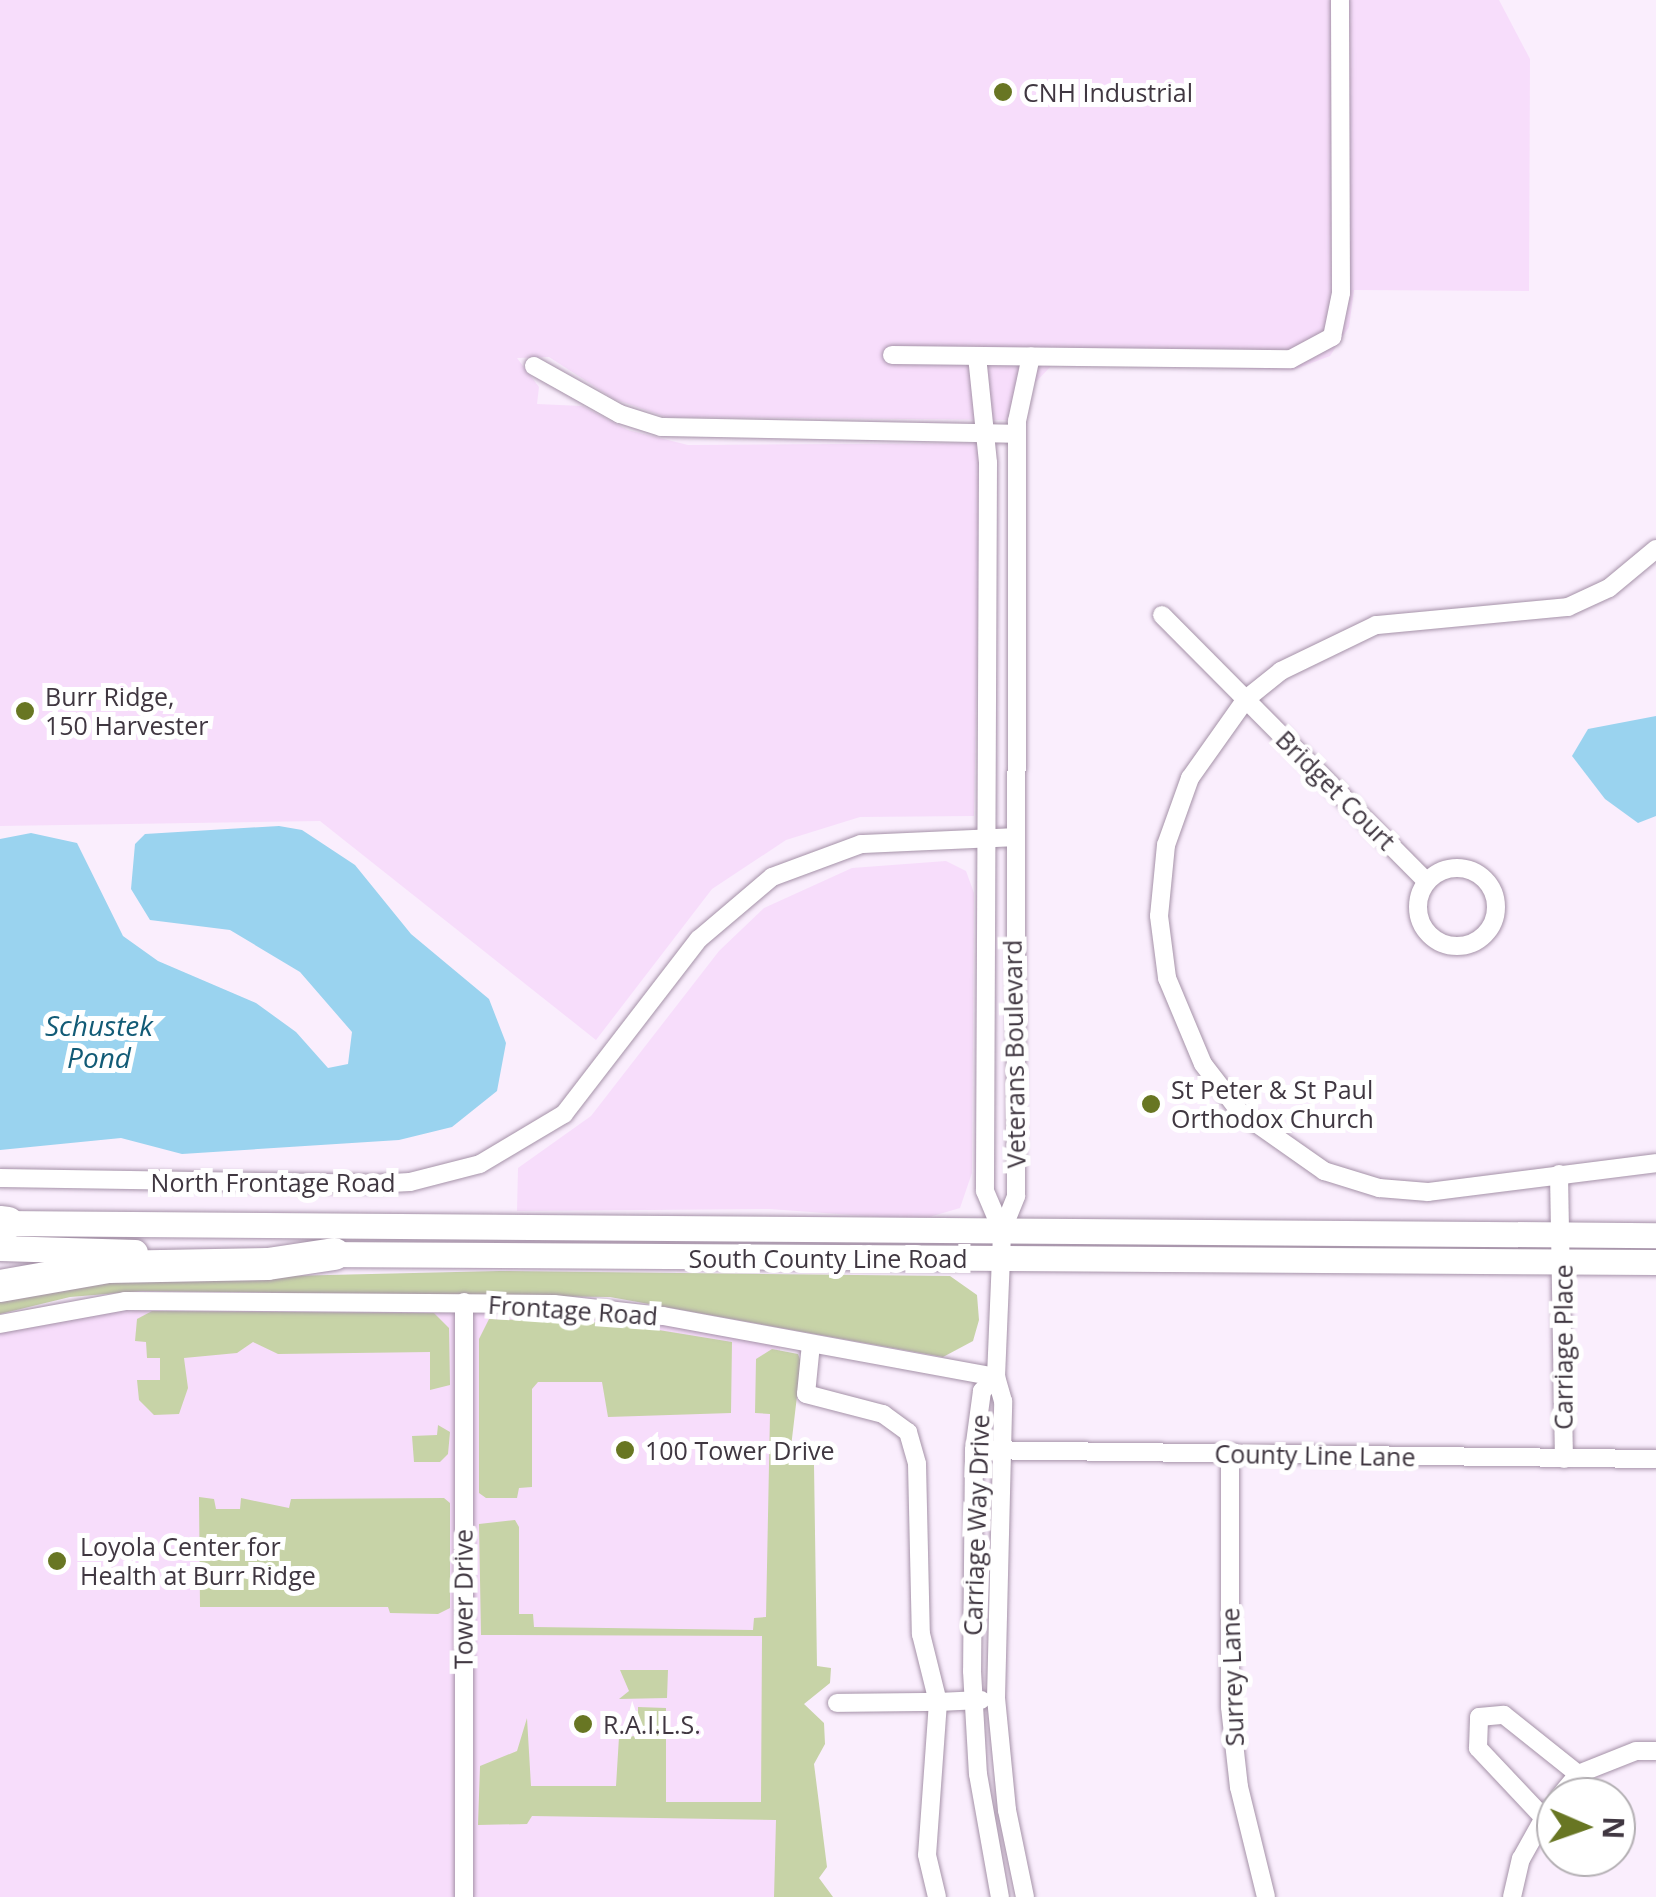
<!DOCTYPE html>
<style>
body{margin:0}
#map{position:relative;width:1656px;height:1897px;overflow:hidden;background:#faeefd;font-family:"Open Sans",sans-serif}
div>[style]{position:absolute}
.built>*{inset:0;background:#f7ddfb}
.green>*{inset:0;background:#c7d3a7}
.water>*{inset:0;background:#9ad3ef}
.roads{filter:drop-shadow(0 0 2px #a592a8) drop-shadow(0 0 2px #a592a8)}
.street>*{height:18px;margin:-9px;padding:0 9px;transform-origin:9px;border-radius:9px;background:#fff}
.street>.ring{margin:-9px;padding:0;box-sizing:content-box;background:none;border:18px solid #fff;border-radius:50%}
.secondary>*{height:25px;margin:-12.5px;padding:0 12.5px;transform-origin:12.5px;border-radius:12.5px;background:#fff}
.highway>*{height:32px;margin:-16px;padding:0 16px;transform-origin:16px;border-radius:16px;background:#fff}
.dots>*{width:28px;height:28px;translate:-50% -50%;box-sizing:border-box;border:5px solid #fff;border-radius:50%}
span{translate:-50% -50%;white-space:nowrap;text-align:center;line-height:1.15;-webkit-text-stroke:10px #fff;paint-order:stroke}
.poi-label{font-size:25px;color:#403741}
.left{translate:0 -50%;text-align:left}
.street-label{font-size:25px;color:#403741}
.water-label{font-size:28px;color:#125b76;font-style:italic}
.north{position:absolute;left:1536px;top:1777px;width:100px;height:100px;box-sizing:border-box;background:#fff;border:2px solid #b3afb3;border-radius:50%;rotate:92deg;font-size:28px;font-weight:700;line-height:40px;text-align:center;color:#403741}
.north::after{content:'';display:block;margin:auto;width:35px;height:45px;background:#687623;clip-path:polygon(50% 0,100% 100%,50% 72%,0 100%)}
</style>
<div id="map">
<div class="built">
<i style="clip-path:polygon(0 0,1499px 0,1530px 59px,1529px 291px,1354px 290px,1349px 327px,1330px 356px,1293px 370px,1053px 364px,1032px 386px,1025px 420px,666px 417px,614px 399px,549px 357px,517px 358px,539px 387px,537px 404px,582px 406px,628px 430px,688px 445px,981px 443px,974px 816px,860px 817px,786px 840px,712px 889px,596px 1040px,320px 821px,0 826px)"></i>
<i style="clip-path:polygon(946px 861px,966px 871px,974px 893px,972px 1173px,960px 1208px,919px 1220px,770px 1209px,517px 1211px,518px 1168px,591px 1116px,719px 951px,764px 908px,852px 868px)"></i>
<i style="clip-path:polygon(428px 1309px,629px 1319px,780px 1346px,779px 1897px,0 1897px,0 1331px,112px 1310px)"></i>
</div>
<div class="green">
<i style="clip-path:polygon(499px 1271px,950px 1276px,977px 1295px,979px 1320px,973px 1341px,943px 1357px,610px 1297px,142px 1291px,70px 1297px,0 1314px,0 1296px,109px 1280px)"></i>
<i style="clip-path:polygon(152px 1311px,434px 1313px,449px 1328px,450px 1385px,430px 1390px,430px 1352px,278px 1354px,253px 1342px,237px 1353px,184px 1358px,188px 1388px,179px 1414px,154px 1415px,139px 1400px,137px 1380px,160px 1380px,160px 1358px,147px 1358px,146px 1342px,135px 1341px,137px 1319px)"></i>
<i style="clip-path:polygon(489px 1319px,616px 1323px,732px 1342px,731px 1413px,608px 1417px,602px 1382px,538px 1382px,532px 1389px,532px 1487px,519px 1488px,517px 1498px,486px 1498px,479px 1493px,479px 1339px)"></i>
<i style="clip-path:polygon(772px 1349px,798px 1354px,801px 1362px,789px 1464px,814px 1465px,817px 1666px,831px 1668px,830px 1683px,804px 1704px,824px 1723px,825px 1744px,814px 1764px,827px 1867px,819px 1878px,833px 1897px,774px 1897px,776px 1820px,532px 1816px,527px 1824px,478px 1825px,480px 1766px,517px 1751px,527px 1718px,531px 1786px,616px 1786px,619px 1737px,638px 1736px,638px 1707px,666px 1708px,666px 1802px,761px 1802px,762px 1636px,481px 1635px,479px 1524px,515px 1520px,519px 1527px,519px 1614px,533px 1614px,534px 1627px,753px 1630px,754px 1618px,766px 1617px,770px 1414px,755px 1413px,756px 1359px)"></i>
<i style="clip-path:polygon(438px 1425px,450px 1432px,448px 1454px,440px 1462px,414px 1462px,412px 1436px,437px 1435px)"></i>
<i style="clip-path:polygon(199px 1497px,214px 1499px,216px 1509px,240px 1509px,241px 1498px,289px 1508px,291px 1499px,444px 1498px,450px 1503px,450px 1608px,438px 1614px,390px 1613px,388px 1607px,200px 1607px)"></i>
<i style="clip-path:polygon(620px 1670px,668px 1670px,667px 1698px,619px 1699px,629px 1691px)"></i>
</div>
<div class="water">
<i style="clip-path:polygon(1656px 716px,1656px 816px,1638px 823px,1605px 799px,1572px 756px,1588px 729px)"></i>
<i style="clip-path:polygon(279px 826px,302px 830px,355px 865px,411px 934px,489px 999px,506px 1043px,497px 1091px,452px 1127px,399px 1140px,182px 1154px,121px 1138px,0 1150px,0 839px,31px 833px,77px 843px,123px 936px,158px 961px,256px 1003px,296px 1032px,328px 1068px,348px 1064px,352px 1032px,300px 972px,230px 930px,150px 920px,131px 889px,135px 844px,145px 834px)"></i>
</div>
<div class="roads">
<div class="street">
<i style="left:892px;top:355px;width:399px;rotate:0.6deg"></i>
<i style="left:1291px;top:359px;width:47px;rotate:-28.2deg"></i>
<i style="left:1332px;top:337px;width:45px;rotate:-78.4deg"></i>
<i style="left:1341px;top:293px;width:293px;rotate:-90.2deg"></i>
<i style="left:977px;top:356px;width:108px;rotate:84.1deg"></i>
<i style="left:988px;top:463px;width:728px;rotate:90.24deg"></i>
<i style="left:985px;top:1191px;width:43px;rotate:67deg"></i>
<i style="left:534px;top:366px;width:98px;rotate:29.2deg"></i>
<i style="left:620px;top:414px;width:43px;rotate:17.6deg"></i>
<i style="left:661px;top:427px;width:356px;rotate:1.1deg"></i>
<i style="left:1656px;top:549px;width:61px;rotate:140.3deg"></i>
<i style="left:1609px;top:588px;width:45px;rotate:155.1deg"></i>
<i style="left:1568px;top:607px;width:193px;rotate:174.6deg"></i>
<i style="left:1376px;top:625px;width:106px;rotate:154.2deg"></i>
<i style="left:1281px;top:671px;width:45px;rotate:141.3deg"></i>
<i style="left:1246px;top:699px;width:97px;rotate:125.3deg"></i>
<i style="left:1190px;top:778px;width:71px;rotate:109.7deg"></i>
<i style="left:1166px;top:845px;width:71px;rotate:95.6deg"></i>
<i style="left:1159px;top:916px;width:63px;rotate:82.6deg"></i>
<i style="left:1167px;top:978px;width:93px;rotate:67.3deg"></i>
<i style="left:1203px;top:1064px;width:61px;rotate:52.4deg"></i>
<i style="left:1240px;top:1112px;width:103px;rotate:35.1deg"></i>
<i style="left:1324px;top:1171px;width:58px;rotate:17.2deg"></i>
<i style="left:1379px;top:1188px;width:49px;rotate:4.7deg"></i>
<i style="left:1428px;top:1192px;width:230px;rotate:-7.2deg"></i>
<i style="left:1162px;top:615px;width:375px;rotate:45.2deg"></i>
<i class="ring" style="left:1418px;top:868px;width:60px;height:60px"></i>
<i style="left:1559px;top:1174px;width:285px;rotate:89deg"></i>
<i style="left:0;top:1178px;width:372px;rotate:0.9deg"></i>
<i style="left:372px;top:1184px;width:38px;rotate:-3deg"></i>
<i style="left:410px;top:1182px;width:72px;rotate:-14.4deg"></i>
<i style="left:480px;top:1164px;width:98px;rotate:-30.8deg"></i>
<i style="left:564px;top:1114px;width:221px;rotate:-52.4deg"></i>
<i style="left:699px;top:939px;width:96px;rotate:-40.3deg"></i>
<i style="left:772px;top:877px;width:95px;rotate:-20.3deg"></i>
<i style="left:861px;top:844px;width:153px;rotate:-2.6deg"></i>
<i style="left:464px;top:1302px;width:595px;rotate:90deg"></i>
<i style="left:0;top:1324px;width:127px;rotate:-10.4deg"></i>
<i style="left:125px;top:1301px;width:429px;rotate:0.4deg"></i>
<i style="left:554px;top:1304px;width:110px;rotate:6.3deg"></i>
<i style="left:663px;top:1316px;width:339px;rotate:10.4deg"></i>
<i style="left:811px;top:1344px;width:50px;rotate:95.7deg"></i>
<i style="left:806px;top:1394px;width:80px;rotate:14.6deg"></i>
<i style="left:883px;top:1414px;width:31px;rotate:36deg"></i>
<i style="left:908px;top:1432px;width:33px;rotate:74deg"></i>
<i style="left:917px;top:1464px;width:170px;rotate:88.7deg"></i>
<i style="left:921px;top:1634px;width:70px;rotate:76deg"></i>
<i style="left:938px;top:1702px;width:43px;rotate:-2.7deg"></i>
<i style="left:996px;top:1377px;width:20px;rotate:135deg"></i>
<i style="left:982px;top:1391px;width:60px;rotate:97.7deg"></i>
<i style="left:974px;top:1450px;width:221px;rotate:90.5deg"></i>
<i style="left:972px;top:1671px;width:103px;rotate:86.7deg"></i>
<i style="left:978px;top:1774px;width:125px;rotate:79.9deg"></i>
<i style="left:974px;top:1450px;width:682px;rotate:0.76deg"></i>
<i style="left:1230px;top:1453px;width:254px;rotate:90deg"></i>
<i style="left:1230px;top:1707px;width:81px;rotate:83.6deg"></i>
<i style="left:1239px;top:1787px;width:113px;rotate:76.2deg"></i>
<i style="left:837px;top:1703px;width:101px;rotate:-0.6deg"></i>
<i style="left:938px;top:1702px;width:153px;rotate:94.1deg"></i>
<i style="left:927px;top:1855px;width:43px;rotate:76.6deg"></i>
<i style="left:1559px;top:1797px;width:30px;rotate:-50deg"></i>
<i style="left:1578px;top:1774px;width:62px;rotate:-21.6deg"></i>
<i style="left:1636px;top:1751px;width:20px"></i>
<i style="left:1543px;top:1817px;width:95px;rotate:-133.3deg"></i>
<i style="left:1478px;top:1748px;width:31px;rotate:-88deg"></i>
<i style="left:1479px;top:1717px;width:25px;rotate:-5deg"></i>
<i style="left:1504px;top:1715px;width:95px;rotate:38.6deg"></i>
<i style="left:1025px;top:1897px;width:89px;rotate:-101.7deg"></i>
<i style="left:1007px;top:1810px;width:113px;rotate:-95.6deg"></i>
<i style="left:996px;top:1698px;width:297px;rotate:-88.6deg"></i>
<i style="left:1003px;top:1401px;width:25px;rotate:-106deg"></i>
<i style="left:996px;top:1377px;width:146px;rotate:-87.6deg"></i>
<i style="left:1002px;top:1231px;width:38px;rotate:-68deg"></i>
<i style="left:1016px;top:1196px;width:775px;rotate:-89.93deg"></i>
<i style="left:1017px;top:421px;width:66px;rotate:-77.8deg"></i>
<i style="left:1512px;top:1897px;width:39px;rotate:-77deg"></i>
<i style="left:1521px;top:1859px;width:57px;rotate:-60.8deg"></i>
</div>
<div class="secondary">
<i style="left:0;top:1223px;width:1656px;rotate:0.42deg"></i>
<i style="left:0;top:1248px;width:135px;rotate:1.7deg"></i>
<i style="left:315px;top:1254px;width:1341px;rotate:0.34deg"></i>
</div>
<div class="highway">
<i style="left:0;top:1222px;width:8px;rotate:7deg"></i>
<i style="left:0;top:1286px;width:110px;rotate:-10deg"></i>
<i style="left:108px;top:1267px;width:160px;rotate:-1.1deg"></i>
<i style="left:268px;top:1264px;width:67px;rotate:-8.6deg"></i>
</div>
</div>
<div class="dots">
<i style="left:1003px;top:92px;background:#687623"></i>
<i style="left:25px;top:711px;background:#687623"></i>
<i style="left:1151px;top:1104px;background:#687623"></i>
<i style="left:625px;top:1450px;background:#687623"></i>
<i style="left:57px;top:1561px;background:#687623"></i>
<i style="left:583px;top:1724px;background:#687623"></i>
</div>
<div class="poi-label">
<span class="left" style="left:1023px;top:92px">CNH Industrial</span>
<span class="left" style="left:45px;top:711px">Burr Ridge,<br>150 Harvester</span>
<span class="left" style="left:1171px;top:1104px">St Peter &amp; St Paul<br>Orthodox Church</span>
<span class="left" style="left:645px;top:1450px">100 Tower Drive</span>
<span class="left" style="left:80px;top:1561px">Loyola Center for<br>Health at Burr Ridge</span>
<span class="left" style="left:603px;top:1724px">R.A.I.L.S.</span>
</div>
<div class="street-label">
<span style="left:1336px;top:790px;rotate:45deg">Bridget Court</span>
<span style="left:1014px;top:1054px;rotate:-91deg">Veterans Boulevard</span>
<span style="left:273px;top:1182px">North Frontage Road</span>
<span style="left:828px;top:1258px">South County Line Road</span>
<span style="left:573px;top:1310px;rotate:4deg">Frontage Road</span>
<span style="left:1563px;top:1347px;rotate:-90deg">Carriage Place</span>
<span style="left:1315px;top:1455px;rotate:1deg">County Line Lane</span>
<span style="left:976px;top:1525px;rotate:-88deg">Carriage Way Drive</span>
<span style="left:463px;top:1599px;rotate:-90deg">Tower Drive</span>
<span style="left:1232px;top:1677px;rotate:-92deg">Surrey Lane</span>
</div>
<div class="water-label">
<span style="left:99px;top:1041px">Schustek<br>Pond</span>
</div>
<div class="north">N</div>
</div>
